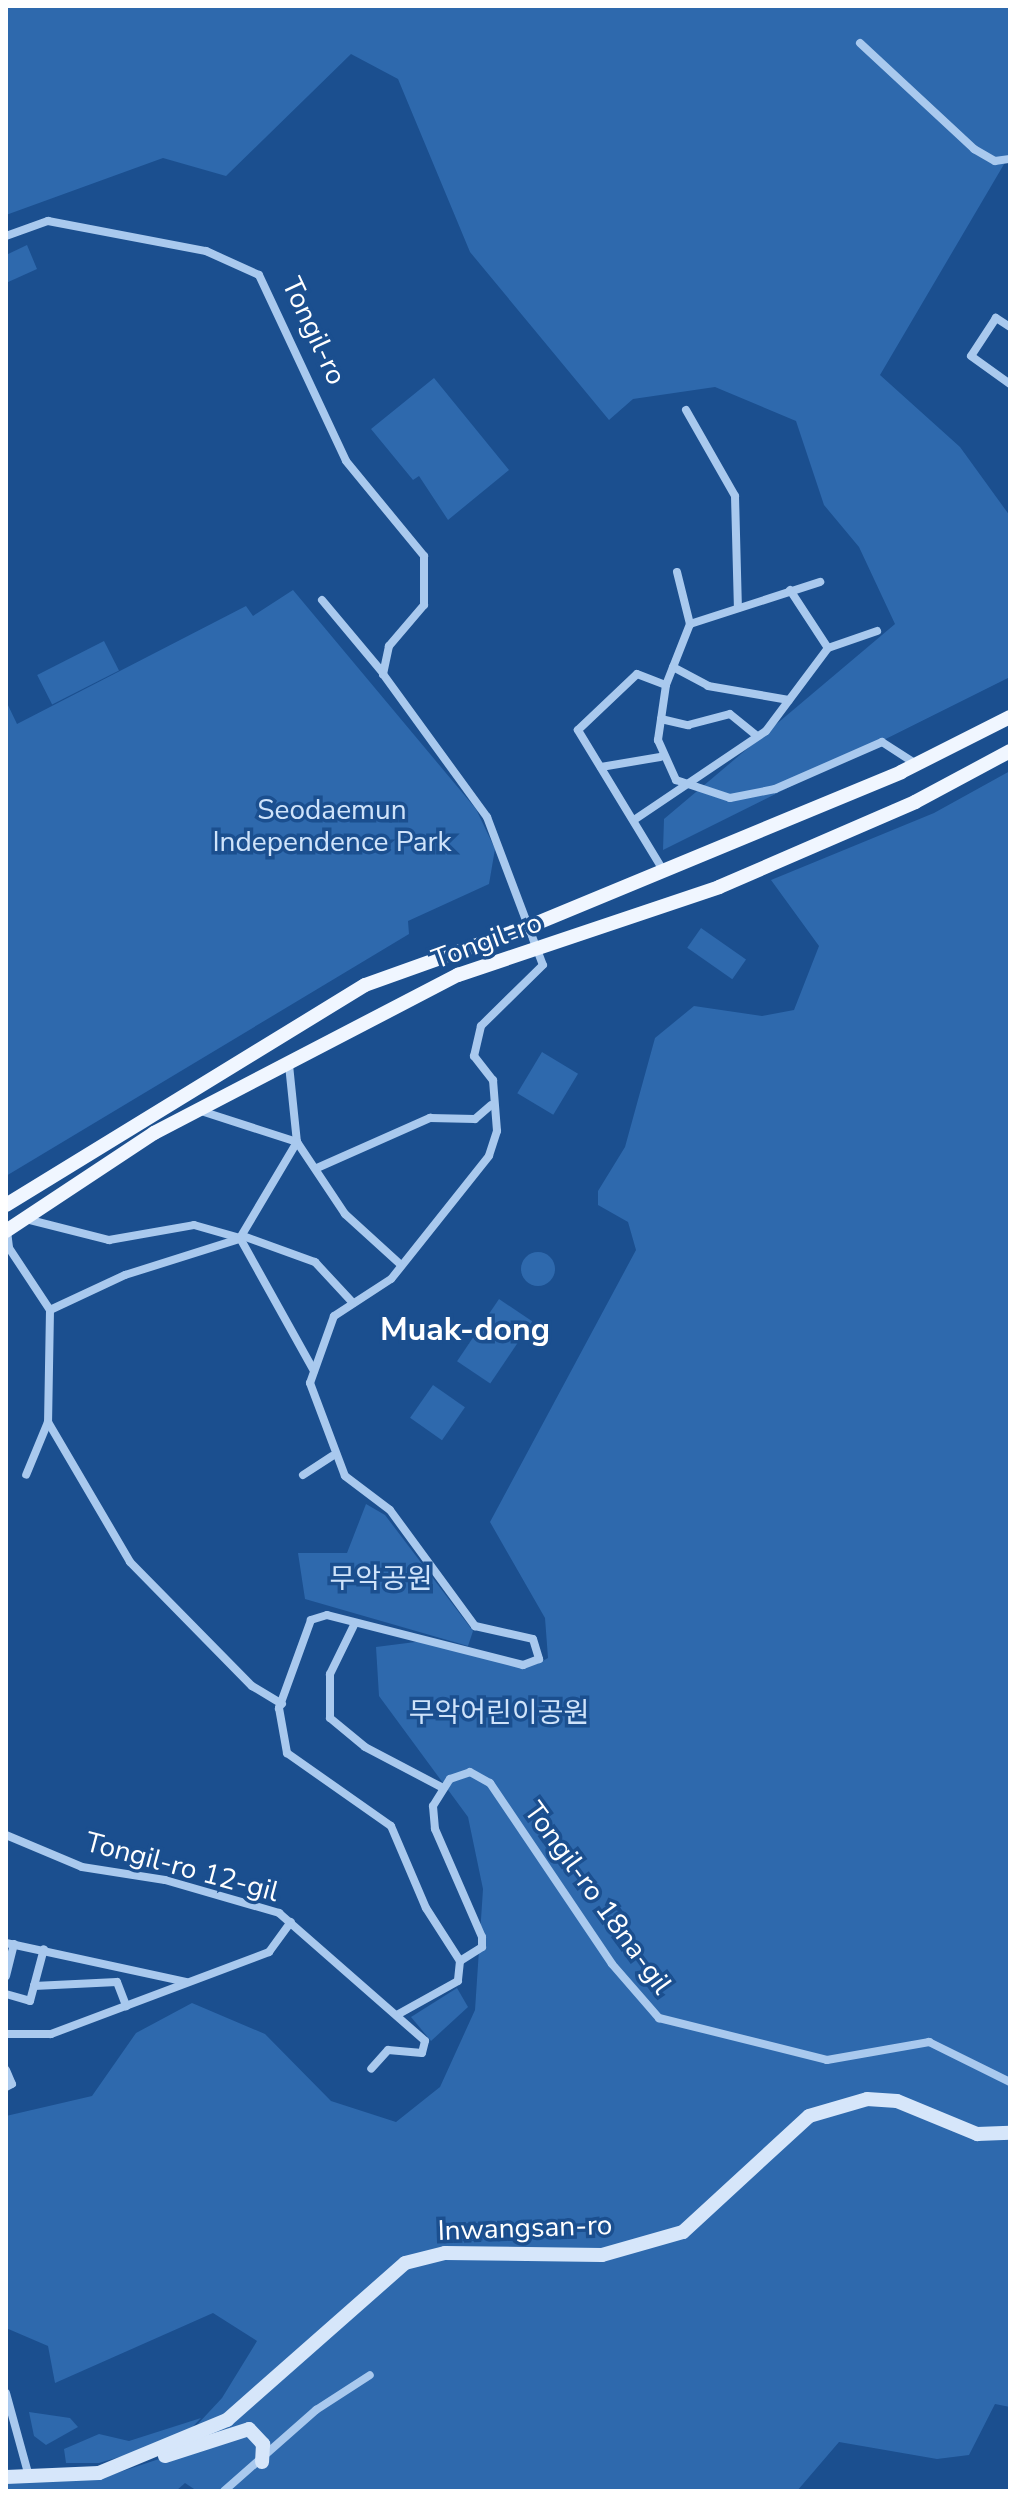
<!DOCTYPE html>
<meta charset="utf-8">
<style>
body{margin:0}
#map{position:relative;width:1016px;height:2497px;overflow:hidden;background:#1b4f8f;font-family:"Nunito Sans","Noto Sans KR",sans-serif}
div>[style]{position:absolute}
.green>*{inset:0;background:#2e69ad;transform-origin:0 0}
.round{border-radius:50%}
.street>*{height:8px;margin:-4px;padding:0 4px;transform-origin:4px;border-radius:4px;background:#a9c9ee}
.secondary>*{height:14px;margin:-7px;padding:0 7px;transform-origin:7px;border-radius:7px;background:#d6e6fa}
.primary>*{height:14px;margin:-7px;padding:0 7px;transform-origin:7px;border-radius:7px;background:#f0f6ff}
span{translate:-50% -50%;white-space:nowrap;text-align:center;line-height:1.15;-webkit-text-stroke:7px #1b4f8f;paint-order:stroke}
.street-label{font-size:28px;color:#fff}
.park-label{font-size:28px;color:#cfe3fa}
.quarter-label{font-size:32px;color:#fff;font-weight:700}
.frame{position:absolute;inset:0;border:8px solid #fff;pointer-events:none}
</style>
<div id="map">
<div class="green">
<i style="clip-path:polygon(6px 6px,1010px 6px,1010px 154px,880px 375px,960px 447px,1010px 516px,1010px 677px,663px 850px,664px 819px,895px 624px,859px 547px,824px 505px,796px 421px,715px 387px,633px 399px,609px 420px,470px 252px,398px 79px,351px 54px,226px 176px,163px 158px,6px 215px)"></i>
<i style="clip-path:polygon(27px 245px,37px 269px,6px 283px,6px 255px)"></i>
<i style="clip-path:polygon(434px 378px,509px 470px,448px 520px,419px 476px,413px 480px,371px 429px)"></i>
<i style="clip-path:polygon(293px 590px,476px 809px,495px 849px,489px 884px,408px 921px,409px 934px,6px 1176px,6px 701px,17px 724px,246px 606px,253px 616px)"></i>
<i style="left:104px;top:641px;width:33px;height:75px;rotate:63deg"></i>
<i style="clip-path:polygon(1010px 771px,1010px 2407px,995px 2404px,969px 2455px,937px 2459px,839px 2442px,797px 2491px,197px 2491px,185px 2483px,176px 2491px,6px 2491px,6px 2482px,102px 2478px,168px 2456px,222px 2398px,257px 2341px,213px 2313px,55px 2383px,48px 2346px,6px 2328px,6px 2116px,92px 2096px,136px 2033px,192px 2003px,265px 2034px,331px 2101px,396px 2122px,440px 2087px,475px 2010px,483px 1889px,468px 1817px,379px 1696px,376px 1647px,423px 1641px,484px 1658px,537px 1664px,548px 1658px,545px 1618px,490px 1522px,636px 1250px,628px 1222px,598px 1205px,598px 1191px,625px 1147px,655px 1038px,694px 1006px,762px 1016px,794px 1010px,819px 946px,771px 880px,934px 813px)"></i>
<i style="left:701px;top:928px;width:55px;height:24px;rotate:35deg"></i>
<i style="left:542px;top:1052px;width:42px;height:48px;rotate:31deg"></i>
<i class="round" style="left:521px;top:1252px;width:34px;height:34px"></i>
<i style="left:499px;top:1299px;width:40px;height:75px;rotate:34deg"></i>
<i style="left:433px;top:1385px;width:39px;height:40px;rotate:35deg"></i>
<i style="clip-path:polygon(366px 1504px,385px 1515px,473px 1631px,468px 1646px,305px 1599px,298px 1553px,347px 1553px)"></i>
<i style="clip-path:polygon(457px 1988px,468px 2007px,431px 2041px,411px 2017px)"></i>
<i style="clip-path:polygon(29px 2412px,70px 2418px,78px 2427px,46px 2445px,34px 2436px)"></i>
<i style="clip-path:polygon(201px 2418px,181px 2439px,99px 2463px,66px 2463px,64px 2449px,99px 2434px,129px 2441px)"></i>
</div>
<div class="street">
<i style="left:860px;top:43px;width:156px;rotate:42.9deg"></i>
<i style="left:974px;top:149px;width:24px;rotate:30deg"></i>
<i style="left:995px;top:161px;width:15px;rotate:-8deg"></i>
<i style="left:6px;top:236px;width:45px;rotate:-19.7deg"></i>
<i style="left:48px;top:221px;width:161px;rotate:10.8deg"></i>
<i style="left:206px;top:251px;width:58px;rotate:24.4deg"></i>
<i style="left:259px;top:275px;width:205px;rotate:64.9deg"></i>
<i style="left:346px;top:461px;width:123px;rotate:50.6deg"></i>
<i style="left:424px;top:556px;width:49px;rotate:90deg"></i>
<i style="left:424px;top:605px;width:54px;rotate:130.5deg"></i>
<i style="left:389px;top:646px;width:29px;rotate:102deg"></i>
<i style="left:383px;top:674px;width:177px;rotate:54deg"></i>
<i style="left:487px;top:817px;width:158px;rotate:69.3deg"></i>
<i style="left:543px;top:965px;width:87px;rotate:135.5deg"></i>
<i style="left:481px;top:1026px;width:31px;rotate:103deg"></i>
<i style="left:474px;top:1056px;width:31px;rotate:52deg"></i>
<i style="left:493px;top:1080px;width:51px;rotate:85.5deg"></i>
<i style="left:497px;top:1131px;width:26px;rotate:108deg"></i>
<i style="left:489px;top:1156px;width:157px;rotate:128.5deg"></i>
<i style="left:391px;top:1279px;width:68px;rotate:147deg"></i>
<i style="left:334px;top:1316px;width:71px;rotate:109.7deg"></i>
<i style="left:310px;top:1383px;width:99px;rotate:69.4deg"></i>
<i style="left:345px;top:1476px;width:56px;rotate:37.1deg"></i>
<i style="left:390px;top:1510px;width:144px;rotate:53.8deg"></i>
<i style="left:475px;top:1626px;width:59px;rotate:12.6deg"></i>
<i style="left:533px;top:1639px;width:21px;rotate:73deg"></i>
<i style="left:539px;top:1659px;width:17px;rotate:159deg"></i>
<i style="left:523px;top:1665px;width:202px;rotate:-165.7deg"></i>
<i style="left:327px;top:1615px;width:17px;rotate:163deg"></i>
<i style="left:311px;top:1620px;width:94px;rotate:110deg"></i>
<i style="left:279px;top:1708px;width:46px;rotate:79.9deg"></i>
<i style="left:287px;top:1753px;width:127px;rotate:35.1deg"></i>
<i style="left:391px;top:1826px;width:89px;rotate:66.9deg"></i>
<i style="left:426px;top:1908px;width:63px;rotate:57.3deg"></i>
<i style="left:460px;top:1961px;width:20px;rotate:96deg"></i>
<i style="left:458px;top:1981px;width:70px;rotate:150.9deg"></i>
<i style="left:1010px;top:327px;width:17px;rotate:-147deg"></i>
<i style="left:996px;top:318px;width:45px;rotate:123.3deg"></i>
<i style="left:971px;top:356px;width:48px;rotate:35.7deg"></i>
<i style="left:686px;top:410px;width:99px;rotate:60.3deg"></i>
<i style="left:735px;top:496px;width:112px;rotate:88.5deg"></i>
<i style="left:677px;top:572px;width:54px;rotate:76deg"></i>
<i style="left:690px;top:624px;width:66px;rotate:111.5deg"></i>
<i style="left:666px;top:685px;width:56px;rotate:98.3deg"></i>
<i style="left:658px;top:740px;width:44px;rotate:65.8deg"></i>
<i style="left:676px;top:780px;width:57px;rotate:18.4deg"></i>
<i style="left:730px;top:798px;width:46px;rotate:-11.3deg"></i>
<i style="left:775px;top:789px;width:117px;rotate:-23.7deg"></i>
<i style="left:882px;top:742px;width:40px;rotate:32.9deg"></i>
<i style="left:790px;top:590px;width:69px;rotate:56.8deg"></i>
<i style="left:322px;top:600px;width:95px;rotate:50.1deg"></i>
<i style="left:690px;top:624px;width:137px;rotate:-17.9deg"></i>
<i style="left:673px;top:667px;width:40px;rotate:28deg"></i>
<i style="left:708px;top:686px;width:82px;rotate:9.8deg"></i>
<i style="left:661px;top:719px;width:28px;rotate:13deg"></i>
<i style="left:688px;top:725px;width:43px;rotate:-14.7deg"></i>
<i style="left:730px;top:714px;width:35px;rotate:39deg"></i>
<i style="left:601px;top:767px;width:60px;rotate:-9.6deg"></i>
<i style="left:634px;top:820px;width:159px;rotate:-34deg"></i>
<i style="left:766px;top:731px;width:104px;rotate:-53.2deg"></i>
<i style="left:828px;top:648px;width:52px;rotate:-19.1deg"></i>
<i style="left:663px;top:870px;width:164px;rotate:-121.3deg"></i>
<i style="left:578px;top:730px;width:81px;rotate:-43.5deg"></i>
<i style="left:637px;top:674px;width:31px;rotate:21deg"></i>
<i style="left:289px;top:1065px;width:77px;rotate:84.1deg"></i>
<i style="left:297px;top:1142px;width:87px;rotate:56.3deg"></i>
<i style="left:345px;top:1214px;width:76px;rotate:42.3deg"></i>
<i style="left:201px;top:1111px;width:101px;rotate:17.9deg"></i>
<i style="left:297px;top:1142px;width:112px;rotate:120.7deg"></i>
<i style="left:317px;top:1168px;width:124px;rotate:-23.9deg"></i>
<i style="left:430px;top:1118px;width:45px;rotate:1.3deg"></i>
<i style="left:475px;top:1119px;width:21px;rotate:-41deg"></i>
<i style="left:26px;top:1219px;width:86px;rotate:14.2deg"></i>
<i style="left:109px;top:1240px;width:86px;rotate:-10deg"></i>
<i style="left:194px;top:1225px;width:48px;rotate:15.8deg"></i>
<i style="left:240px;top:1238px;width:152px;rotate:60.9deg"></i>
<i style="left:7px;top:1231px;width:17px;rotate:83deg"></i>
<i style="left:9px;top:1248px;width:74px;rotate:56.5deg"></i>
<i style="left:50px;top:1310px;width:112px;rotate:91deg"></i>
<i style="left:48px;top:1422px;width:57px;rotate:112.5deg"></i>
<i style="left:243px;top:1236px;width:77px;rotate:19.9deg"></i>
<i style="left:315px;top:1262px;width:56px;rotate:47.2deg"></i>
<i style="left:50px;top:1310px;width:83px;rotate:-25deg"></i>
<i style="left:125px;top:1275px;width:120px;rotate:-17.5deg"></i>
<i style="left:48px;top:1422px;width:162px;rotate:59.6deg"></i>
<i style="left:130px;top:1562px;width:174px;rotate:45.5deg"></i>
<i style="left:252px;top:1686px;width:35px;rotate:31deg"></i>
<i style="left:303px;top:1475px;width:35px;rotate:-33deg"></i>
<i style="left:355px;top:1623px;width:57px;rotate:116.1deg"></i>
<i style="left:330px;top:1674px;width:44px;rotate:90deg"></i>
<i style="left:330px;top:1718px;width:45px;rotate:39.6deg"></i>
<i style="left:365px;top:1747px;width:88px;rotate:27.7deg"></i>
<i style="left:6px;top:1835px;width:82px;rotate:22.8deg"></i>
<i style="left:82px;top:1867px;width:84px;rotate:8.9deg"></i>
<i style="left:165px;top:1880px;width:119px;rotate:16.1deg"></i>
<i style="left:279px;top:1913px;width:194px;rotate:41.2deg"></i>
<i style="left:425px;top:2041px;width:12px;rotate:104deg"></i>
<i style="left:422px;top:2053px;width:34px;rotate:-175deg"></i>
<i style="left:388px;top:2050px;width:25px;rotate:132deg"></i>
<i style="left:6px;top:1943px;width:184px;rotate:12.2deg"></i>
<i style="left:460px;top:1961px;width:26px;rotate:-32deg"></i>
<i style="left:482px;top:1947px;width:10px;rotate:-90deg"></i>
<i style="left:482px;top:1937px;width:118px;rotate:-113.5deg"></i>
<i style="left:435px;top:1829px;width:23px;rotate:-95deg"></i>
<i style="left:433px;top:1806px;width:32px;rotate:-58deg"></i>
<i style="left:450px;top:1779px;width:21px;rotate:-19deg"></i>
<i style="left:470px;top:1772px;width:23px;rotate:29deg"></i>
<i style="left:490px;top:1783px;width:218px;rotate:56deg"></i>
<i style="left:612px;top:1964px;width:72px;rotate:49deg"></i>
<i style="left:659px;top:2018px;width:173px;rotate:14deg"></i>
<i style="left:827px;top:2060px;width:104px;rotate:-10deg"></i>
<i style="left:929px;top:2042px;width:90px;rotate:26.3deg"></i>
<i style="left:6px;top:1976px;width:33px;rotate:-76deg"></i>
<i style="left:34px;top:1986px;width:38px;rotate:-75deg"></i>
<i style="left:6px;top:1994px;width:25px;rotate:16deg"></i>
<i style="left:30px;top:2001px;width:16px;rotate:-75deg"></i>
<i style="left:34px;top:1986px;width:83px;rotate:-2.8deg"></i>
<i style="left:117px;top:1982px;width:26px;rotate:69deg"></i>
<i style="left:6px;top:2034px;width:45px"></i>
<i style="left:51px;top:2034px;width:233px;rotate:-20.6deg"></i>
<i style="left:269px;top:1952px;width:37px;rotate:-54deg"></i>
<i style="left:6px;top:2070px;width:15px;rotate:67deg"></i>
<i style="left:12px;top:2084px;width:7px;rotate:153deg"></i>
<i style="left:6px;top:2393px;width:83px;rotate:74.6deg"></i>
<i style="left:224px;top:2491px;width:123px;rotate:-41.4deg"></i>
<i style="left:316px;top:2410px;width:64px;rotate:-32.9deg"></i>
</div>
<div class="secondary">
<i style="left:165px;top:2456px;width:88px;rotate:-17.8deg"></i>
<i style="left:249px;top:2429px;width:21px;rotate:47deg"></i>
<i style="left:263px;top:2444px;width:18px;rotate:93deg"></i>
<i style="left:6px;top:2477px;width:93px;rotate:-2.5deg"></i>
<i style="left:99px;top:2473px;width:139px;rotate:-22.5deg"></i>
<i style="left:227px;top:2420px;width:237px;rotate:-41.4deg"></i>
<i style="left:405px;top:2263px;width:41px;rotate:-14deg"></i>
<i style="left:445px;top:2253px;width:157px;rotate:0.7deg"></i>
<i style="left:602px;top:2255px;width:84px;rotate:-15.9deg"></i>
<i style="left:683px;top:2232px;width:171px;rotate:-42.6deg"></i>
<i style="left:809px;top:2116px;width:60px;rotate:-16.3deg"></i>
<i style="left:867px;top:2099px;width:30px;rotate:4deg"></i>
<i style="left:897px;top:2101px;width:87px;rotate:22.4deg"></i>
<i style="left:977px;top:2134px;width:33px;rotate:-2deg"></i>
</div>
<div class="primary">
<i style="left:6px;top:1205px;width:421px;rotate:-31.5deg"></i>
<i style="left:365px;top:985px;width:175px;rotate:-19.7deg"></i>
<i style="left:530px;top:926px;width:402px;rotate:-22.5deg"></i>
<i style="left:901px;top:772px;width:122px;rotate:-26.8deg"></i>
<i style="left:6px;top:1231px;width:178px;rotate:-33.5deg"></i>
<i style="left:154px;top:1133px;width:343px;rotate:-27.5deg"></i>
<i style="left:458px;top:975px;width:275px;rotate:-18.6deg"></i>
<i style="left:719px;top:887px;width:214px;rotate:-23.4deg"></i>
<i style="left:915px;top:802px;width:108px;rotate:-28.2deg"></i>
</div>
<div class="street-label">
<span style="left:314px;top:331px;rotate:65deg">Tongil-ro</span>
<span style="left:487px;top:941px;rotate:-20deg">Tongil-ro</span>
<span style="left:182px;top:1867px;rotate:15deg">Tongil-ro 12-gil</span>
<span style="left:598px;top:1898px;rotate:54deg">Tongil-ro 18na-gil</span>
<span style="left:525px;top:2228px;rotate:-2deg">Inwangsan-ro</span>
</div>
<div class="park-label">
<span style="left:332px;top:826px">Seodaemun<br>Independence Park</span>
<span style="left:381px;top:1579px">무악공원</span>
<span style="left:499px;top:1713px">무악어린이공원</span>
</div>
<div class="quarter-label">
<span style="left:465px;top:1330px">Muak-dong</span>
</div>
<div class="frame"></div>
</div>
